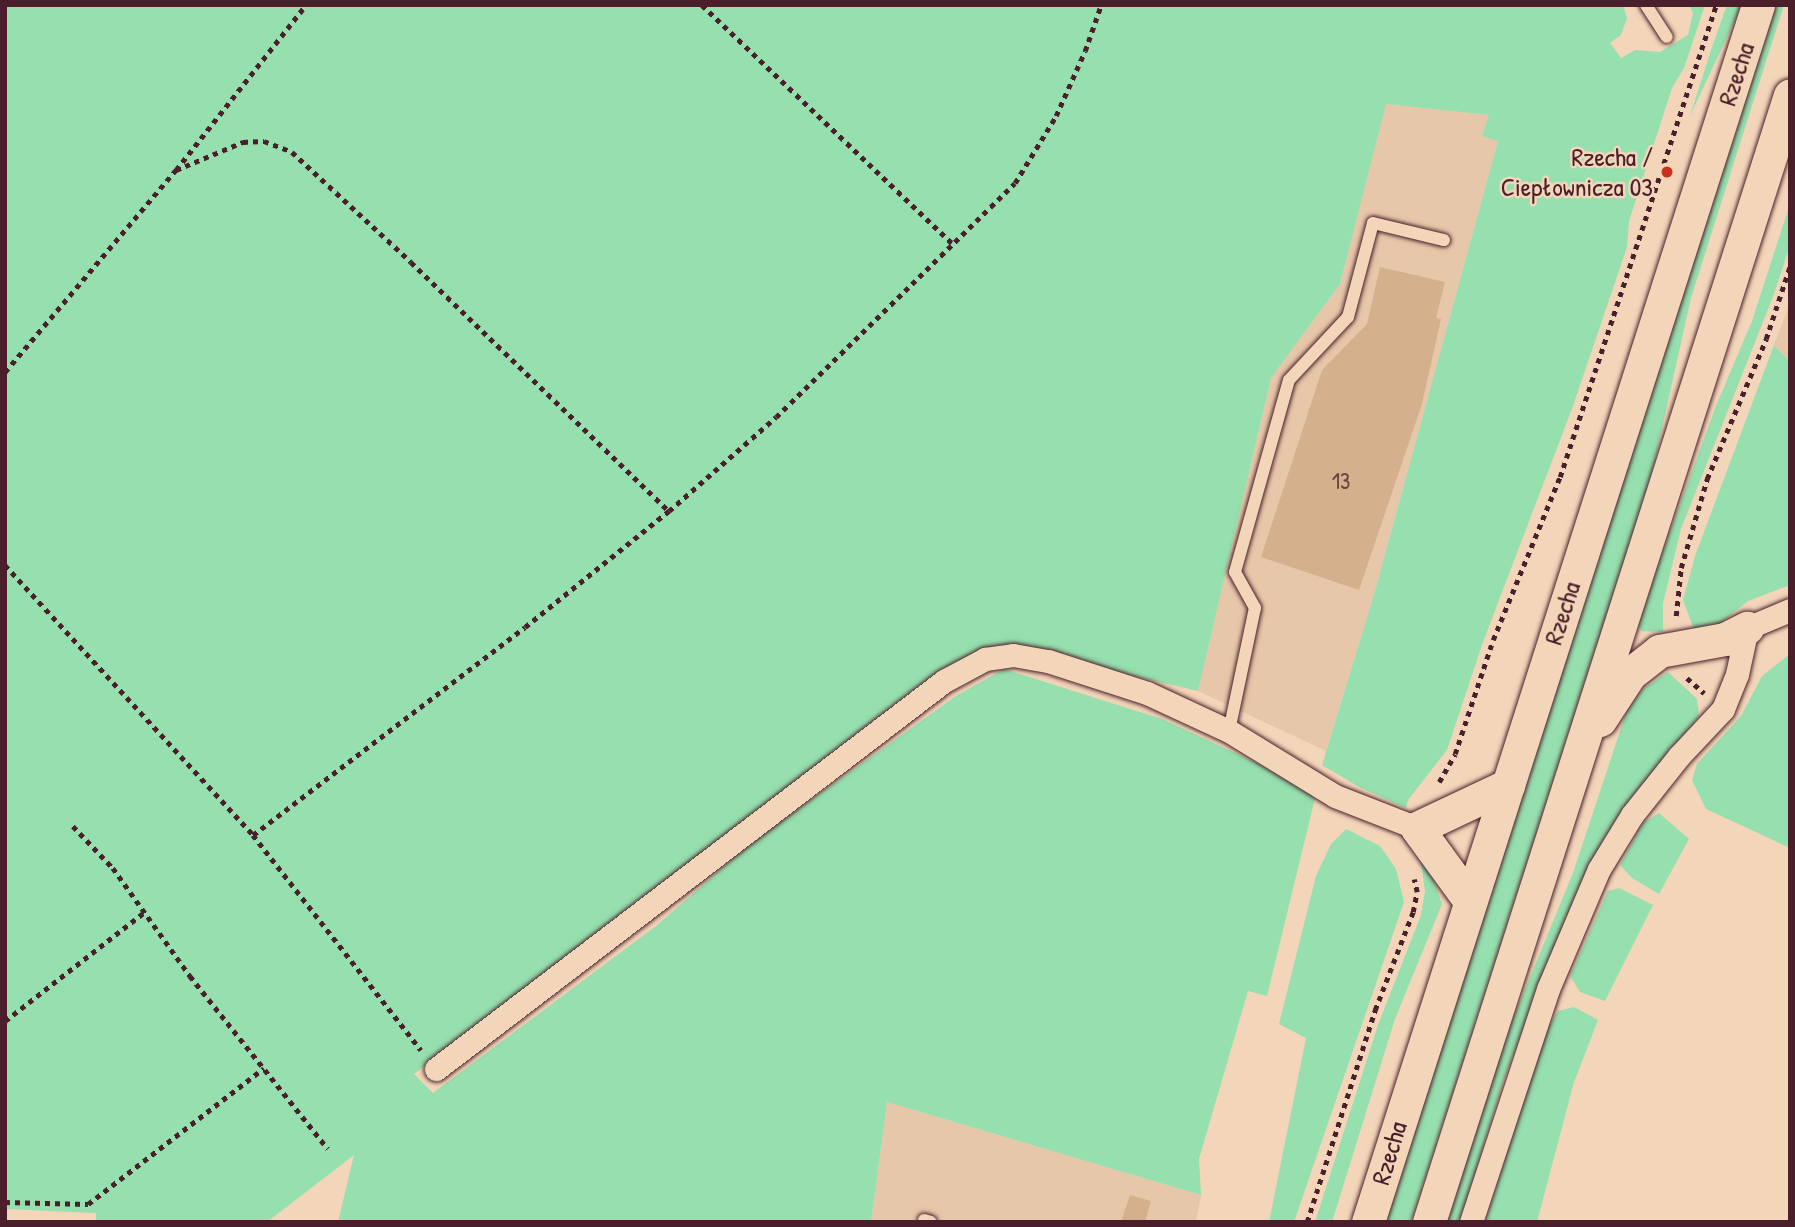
<!DOCTYPE html>
<meta charset="utf-8">
<style>
body{margin:0}
#map{position:relative;width:1795px;height:1227px;overflow:hidden;background:#f3d5b9;font-family:"Patrick Hand",sans-serif}
div>[style]{position:absolute}
.built>*{inset:0;background:#e7c7a9}
.green>*{inset:0;background:#96dfae}
.building>*{inset:0;background:#d5b08d}
.path>*{height:4.5px;margin-top:-2.25px;transform-origin:0;background:repeating-linear-gradient(90deg,#4a1f2b 0 5px,transparent 0 10px)}
.roads{filter:drop-shadow(0 0 2px #4a1f2b) drop-shadow(0 0 2px #4a1f2b)}
.service>*{height:12px;margin:-6px;padding:0 6px;transform-origin:6px;border-radius:6px;background:#f3d5b9}
.minor>*{height:23px;margin:-11.5px;padding:0 11.5px;transform-origin:11.5px;border-radius:11.5px;background:#f3d5b9}
.secondary>*{height:33px;margin:-16.5px;padding:0 16.5px;transform-origin:16.5px;border-radius:16.5px;background:#f3d5b9}
.dots>*{width:19px;height:19px;translate:-50% -50%;box-sizing:border-box;border:4px solid #f3d5b9;border-radius:50%}
span{translate:-50% -50%;white-space:nowrap;text-align:center;line-height:1.15;-webkit-text-stroke:5px #f3d5b9;paint-order:stroke}
.number-label{font-size:23px;color:#6d4344}
.number-label span{-webkit-text-stroke-width:0}
.street-label{font-size:26px;color:#4a1f2b}
.poi-label{font-size:26px;color:#4a1f2b}
.right{translate:-100% -50%;text-align:right}
.frame{position:absolute;inset:0;border:7px solid #4a1f2b;pointer-events:none}
</style>
<div id="map">
<div class="built">
<i style="clip-path:polygon(1385px 104px,1490px 115px,1482px 135px,1498px 141px,1375px 591px,1326px 751px,1198px 691px,1271px 378px,1340px 284px)"></i>
<i style="clip-path:polygon(1790px 304px,1790px 362px,1774px 345px)"></i>
<i style="clip-path:polygon(887px 1102px,1201px 1195px,1196px 1222px,871px 1222px)"></i>
</div>
<div class="green">
<i style="clip-path:polygon(5px 5px,1623px 5px,1627px 18px,1621px 35px,1610px 43px,1621px 58px,1635px 50px,1660px 52px,1688px 35px,1693px 13px,1689px 5px,1705px 5px,1684px 68px,1672px 88px,1629px 221px,1627px 247px,1573px 406px,1483px 642px,1447px 750px,1408px 800px,1406px 808px,1359px 787px,1322px 765px,1375px 591px,1498px 141px,1482px 136px,1489px 115px,1386px 104px,1340px 284px,1271px 378px,1198px 691px,1000px 645px,936px 674px,414px 1074px,433px 1093px,656px 926px,751px 843px,956px 696px,1004px 669px,1162px 719px,1274px 771px,1315px 798px,1267px 996px,1248px 991px,1199px 1159px,1201px 1195px,887px 1102px,871px 1222px,338px 1222px,354px 1155px,267px 1222px,96px 1222px,96px 1213px,5px 1209px)"></i>
<i style="clip-path:polygon(1727px 5px,1742px 5px,1690px 116px,1711px 50px)"></i>
<i style="clip-path:polygon(1784px 5px,1691px 298px,1652px 473px,1411px 1222px,1385px 1222px,1776px 6px)"></i>
<i style="clip-path:polygon(1790px 204px,1790px 245px,1774px 294px,1681px 529px,1663px 603px,1663px 632px,1641px 631px,1637px 621px,1716px 406px,1752px 321px)"></i>
<i style="clip-path:polygon(1774px 345px,1790px 362px,1790px 585px,1748px 601px,1713px 629px,1695px 632px,1683px 600px,1695px 556px)"></i>
<i style="clip-path:polygon(1790px 654px,1790px 848px,1706px 809px,1692px 780px,1697px 764px,1741px 716px,1762px 676px)"></i>
<i style="clip-path:polygon(1668px 672px,1697px 699px,1699px 716px,1604px 838px,1554px 949px,1503px 1082px,1460px 1222px,1447px 1222px,1505px 1038px,1573px 873px,1627px 710px,1643px 689px)"></i>
<i style="clip-path:polygon(1659px 813px,1689px 839px,1659px 894px,1632px 878px,1620px 865px,1643px 823px)"></i>
<i style="clip-path:polygon(1346px 829px,1380px 846px,1396px 869px,1404px 902px,1294px 1222px,1269px 1222px,1306px 1038px,1279px 1024px,1316px 876px,1331px 844px)"></i>
<i style="clip-path:polygon(1421px 862px,1432px 875px,1442px 904px,1395px 1019px,1332px 1222px,1315px 1222px,1378px 1025px,1421px 915px,1425px 891px)"></i>
<i style="clip-path:polygon(1619px 888px,1653px 905px,1605px 1001px,1580px 992px,1570px 976px,1608px 891px)"></i>
<i style="clip-path:polygon(1574px 1007px,1598px 1020px,1574px 1082px,1537px 1222px,1485px 1222px,1544px 1034px,1558px 1011px)"></i>
</div>
<div class="building">
<i style="clip-path:polygon(1380px 267px,1445px 282px,1436px 318px,1441px 319px,1422px 404px,1359px 590px,1261px 557px,1322px 370px,1367px 324px)"></i>
<i style="clip-path:polygon(1130px 1195px,1151px 1201px,1145px 1222px,1121px 1222px)"></i>
</div>
<div class="path">
<i style="left:702px;top:5px;width:345px;rotate:43.6deg"></i>
<i style="left:176px;top:170px;width:73px;rotate:-22.7deg"></i>
<i style="left:243px;top:142px;width:21px;rotate:-3deg"></i>
<i style="left:264px;top:141px;width:30px;rotate:21deg"></i>
<i style="left:292px;top:152px;width:162px;rotate:42.7deg"></i>
<i style="left:411px;top:262px;width:359px;rotate:44deg"></i>
<i style="left:5px;top:372px;width:265px;rotate:-49.8deg"></i>
<i style="left:176px;top:170px;width:210px;rotate:-51.8deg"></i>
<i style="left:5px;top:565px;width:367px;rotate:47.4deg"></i>
<i style="left:253px;top:835px;width:273px;rotate:52deg"></i>
<i style="left:1676px;top:616px;width:48px;rotate:-84.1deg"></i>
<i style="left:1681px;top:568px;width:93px;rotate:-73.7deg"></i>
<i style="left:1707px;top:479px;width:152px;rotate:-67.1deg"></i>
<i style="left:1766px;top:339px;width:77px;rotate:-71.8deg"></i>
<i style="left:1687px;top:678px;width:23px;rotate:41deg"></i>
<i style="left:1439px;top:782px;width:32px;rotate:-60deg"></i>
<i style="left:1455px;top:754px;width:120px;rotate:-71.6deg"></i>
<i style="left:1493px;top:640px;width:176px;rotate:-67.7deg"></i>
<i style="left:1560px;top:477px;width:497px;rotate:-71.7deg"></i>
<i style="left:73px;top:826px;width:58px;rotate:46.4deg"></i>
<i style="left:113px;top:868px;width:133px;rotate:54.5deg"></i>
<i style="left:190px;top:976px;width:221px;rotate:51.4deg"></i>
<i style="left:253px;top:835px;width:342px;rotate:-37.4deg"></i>
<i style="left:525px;top:627px;width:185px;rotate:-38.9deg"></i>
<i style="left:669px;top:511px;width:142px;rotate:-41.3deg"></i>
<i style="left:776px;top:417px;width:334px;rotate:-44.4deg"></i>
<i style="left:1015px;top:183px;width:79px;rotate:-58.5deg"></i>
<i style="left:1056px;top:116px;width:71px;rotate:-66deg"></i>
<i style="left:1085px;top:51px;width:49px;rotate:-70.8deg"></i>
<i style="left:5px;top:1021px;width:175px;rotate:-38deg"></i>
<i style="left:5px;top:1202px;width:83px;rotate:1.4deg"></i>
<i style="left:88px;top:1204px;width:222px;rotate:-37.7deg"></i>
<i style="left:1307px;top:1222px;width:223px;rotate:-72.2deg"></i>
<i style="left:1375px;top:1010px;width:105px;rotate:-68.8deg"></i>
<i style="left:1413px;top:912px;width:20px;rotate:-79deg"></i>
<i style="left:1417px;top:892px;width:13px;rotate:-103deg"></i>
</div>
<div class="roads">
<div class="service">
<i style="left:1646px;top:5px;width:38px;rotate:57deg"></i>
<i style="left:1229px;top:731px;width:126px;rotate:-78.1deg"></i>
<i style="left:1255px;top:608px;width:41px;rotate:-119.1deg"></i>
<i style="left:1235px;top:572px;width:199px;rotate:-74.3deg"></i>
<i style="left:1289px;top:380px;width:86px;rotate:-46.9deg"></i>
<i style="left:1348px;top:317px;width:97px;rotate:-75.1deg"></i>
<i style="left:1373px;top:223px;width:73px;rotate:13.5deg"></i>
<i style="left:924px;top:1220px;width:7px;rotate:16deg"></i>
</div>
<div class="minor">
<i style="left:436px;top:1069px;width:639px;rotate:-37.37deg"></i>
<i style="left:944px;top:681px;width:47px;rotate:-28.2deg"></i>
<i style="left:985px;top:659px;width:28px;rotate:-8deg"></i>
<i style="left:1013px;top:655px;width:36px;rotate:10deg"></i>
<i style="left:1048px;top:661px;width:104px;rotate:17.9deg"></i>
<i style="left:1147px;top:693px;width:90px;rotate:24.9deg"></i>
<i style="left:1229px;top:731px;width:124px;rotate:31.5deg"></i>
<i style="left:1335px;top:796px;width:88px;rotate:21.3deg"></i>
<i style="left:1471px;top:1222px;width:245px;rotate:-71.7deg"></i>
<i style="left:1548px;top:989px;width:130px;rotate:-67deg"></i>
<i style="left:1599px;top:869px;width:63px;rotate:-58.6deg"></i>
<i style="left:1632px;top:815px;width:75px;rotate:-51.5deg"></i>
<i style="left:1679px;top:756px;width:64px;rotate:-46.9deg"></i>
<i style="left:1723px;top:709px;width:38px;rotate:-68deg"></i>
<i style="left:1737px;top:674px;width:47px;rotate:-77.7deg"></i>
<i style="left:1747px;top:628px;width:47px;rotate:-22.7deg"></i>
</div>
<div class="secondary">
<i style="left:1600px;top:720px;width:55px;rotate:-56.9deg"></i>
<i style="left:1630px;top:674px;width:37px;rotate:-38deg"></i>
<i style="left:1659px;top:651px;width:67px;rotate:-10.3deg"></i>
<i style="left:1725px;top:639px;width:25px;rotate:-27deg"></i>
<i style="left:1470px;top:901px;width:90px;rotate:-126deg"></i>
<i style="left:1417px;top:828px;width:101px;rotate:-25.3deg"></i>
<i style="left:1368px;top:1222px;width:1278px;rotate:-72.23deg"></i>
<i style="left:1429px;top:1222px;width:1183px;rotate:-72.24deg"></i>
</div>
</div>
<div class="dots">
<i style="left:1667px;top:172px;background:#c8321e"></i>
</div>
<div class="number-label">
<span style="left:1341px;top:481px">13</span>
</div>
<div class="street-label">
<span style="left:1736px;top:74px;rotate:-72deg">Rzecha</span>
<span style="left:1562px;top:613px;rotate:-72deg">Rzecha</span>
<span style="left:1389px;top:1153px;rotate:-73deg">Rzecha</span>
</div>
<div class="poi-label">
<span class="right" style="left:1653px;top:172px">Rzecha /<br>Ciepłownicza 03</span>
</div>
<div class="frame"></div>
</div>
